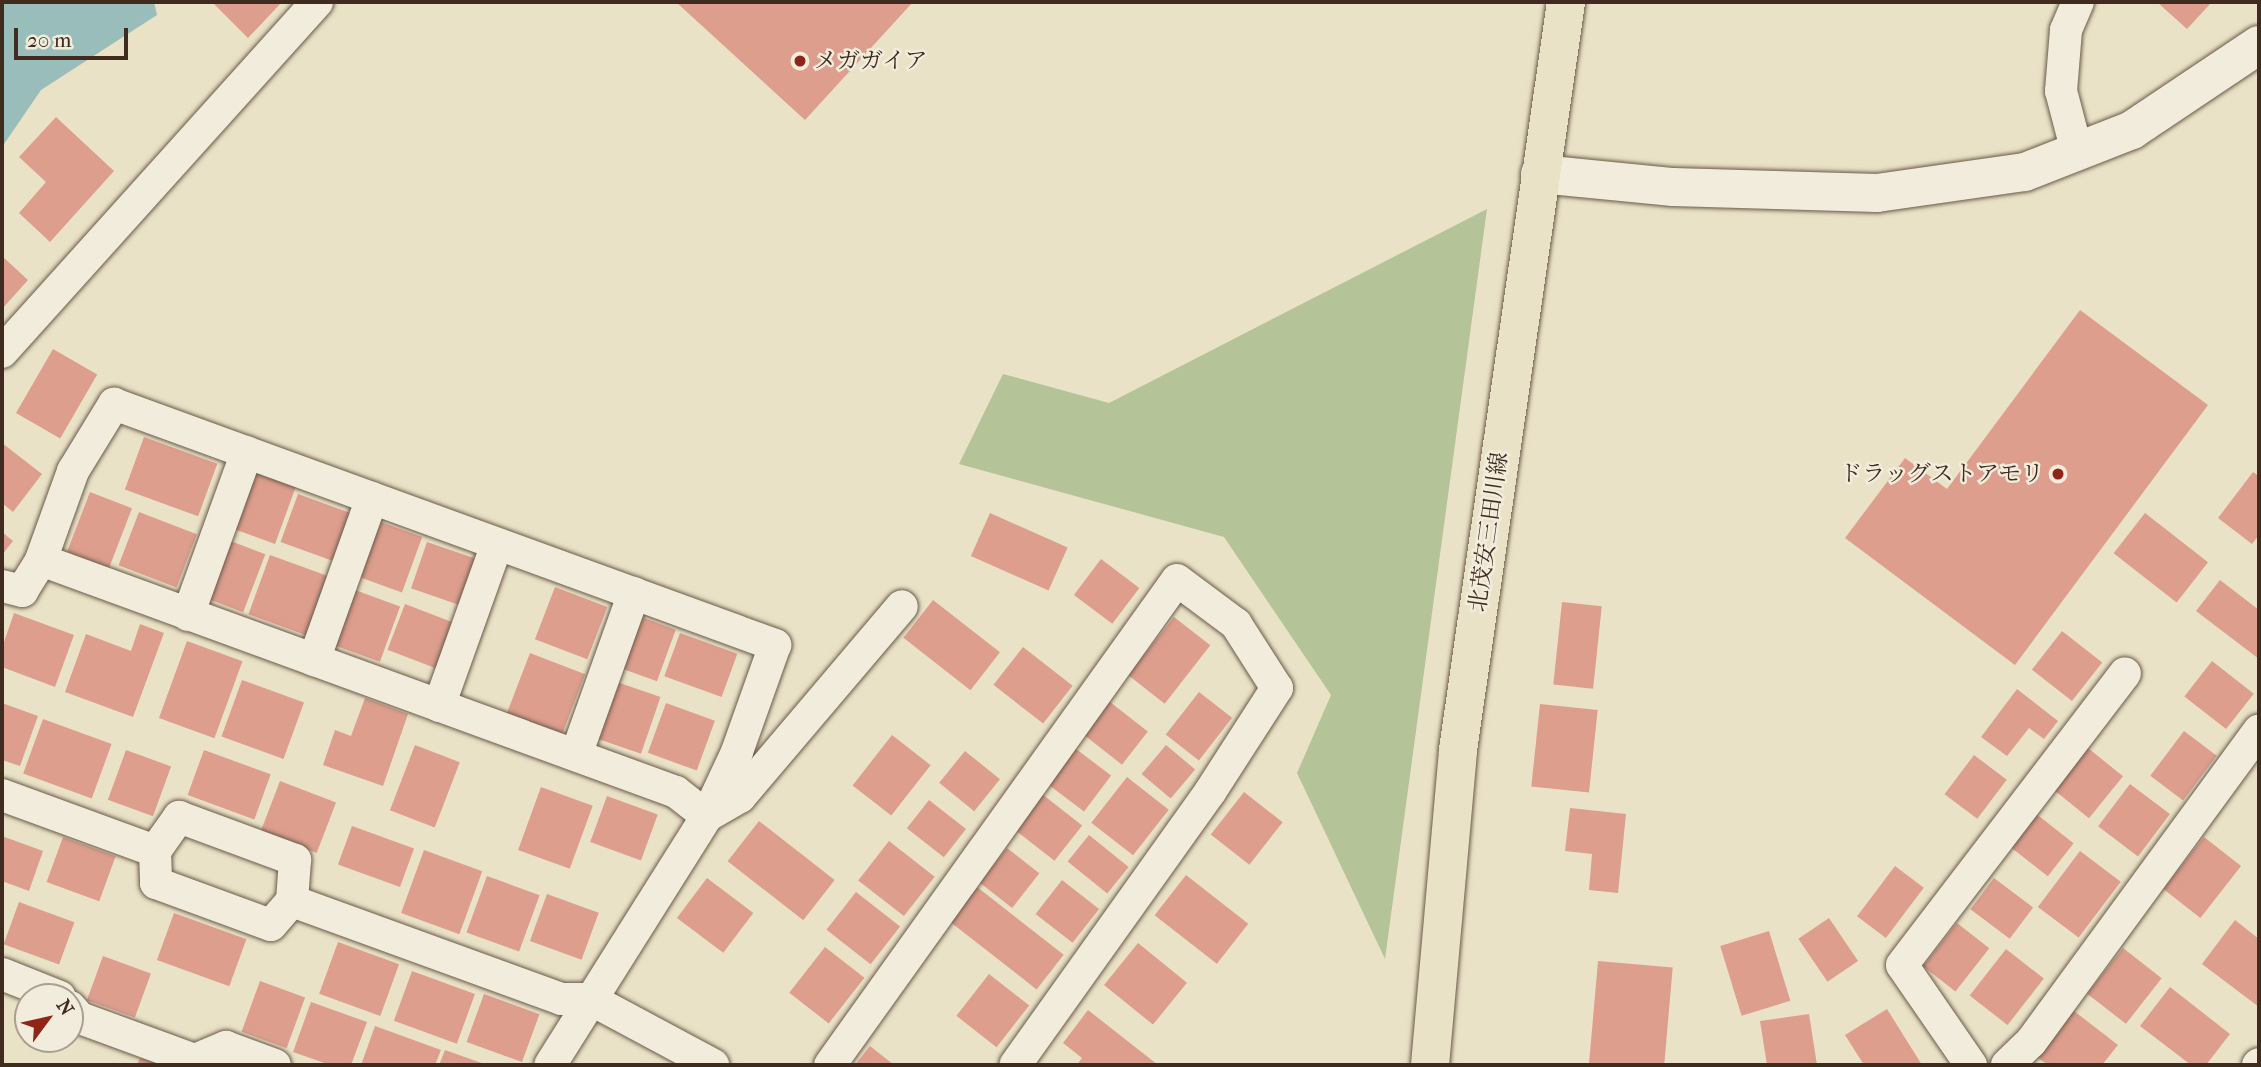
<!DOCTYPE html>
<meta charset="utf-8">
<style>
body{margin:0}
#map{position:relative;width:2261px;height:1067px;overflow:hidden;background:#eae2c7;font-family:"IM FELL French Canon","Noto Serif JP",serif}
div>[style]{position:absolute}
.green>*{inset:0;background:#b4c498}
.water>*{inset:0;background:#99bdba}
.building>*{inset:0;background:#dd9e8e;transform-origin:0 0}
.roads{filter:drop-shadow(0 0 2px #6a5a49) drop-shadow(0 0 2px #6a5a49)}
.street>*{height:32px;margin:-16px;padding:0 16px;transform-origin:16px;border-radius:16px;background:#f1ecdb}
.secondary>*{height:38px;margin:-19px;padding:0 19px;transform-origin:19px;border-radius:19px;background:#f1ecdb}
.primary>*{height:38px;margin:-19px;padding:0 19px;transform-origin:19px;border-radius:19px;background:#eae2c7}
.dots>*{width:19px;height:19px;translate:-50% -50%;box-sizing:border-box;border:4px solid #f1ecdb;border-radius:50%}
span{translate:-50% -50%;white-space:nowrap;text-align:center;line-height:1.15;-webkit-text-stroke:5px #f1ecdb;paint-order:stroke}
.poi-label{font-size:23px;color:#402c1f}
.left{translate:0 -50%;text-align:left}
.right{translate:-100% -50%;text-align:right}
.street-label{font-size:23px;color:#402c1f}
.frame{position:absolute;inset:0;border:4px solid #402c1f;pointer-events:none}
.north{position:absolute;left:14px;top:983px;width:70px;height:70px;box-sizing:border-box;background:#f1ecdb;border:2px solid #aa9f90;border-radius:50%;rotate:57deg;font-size:19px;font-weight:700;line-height:28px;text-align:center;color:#402c1f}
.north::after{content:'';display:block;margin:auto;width:24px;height:32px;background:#8f2418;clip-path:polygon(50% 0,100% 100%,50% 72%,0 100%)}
.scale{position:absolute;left:14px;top:28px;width:114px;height:32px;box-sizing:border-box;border:4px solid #402c1f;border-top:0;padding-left:9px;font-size:21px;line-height:24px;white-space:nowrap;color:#402c1f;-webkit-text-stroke:5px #f1ecdb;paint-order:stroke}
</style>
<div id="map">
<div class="green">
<i style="clip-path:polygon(1487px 209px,1385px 959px,1297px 773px,1331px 695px,1224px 537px,959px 464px,1003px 374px,1109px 403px)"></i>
</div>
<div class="water">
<i style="clip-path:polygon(2px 2px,154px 2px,157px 15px,41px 90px,2px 147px)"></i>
</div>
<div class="building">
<i style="clip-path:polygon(212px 2px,282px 2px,248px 38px)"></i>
<i style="clip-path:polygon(676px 2px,913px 2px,805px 120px)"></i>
<i style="clip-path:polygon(2157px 2px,2208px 2px,2210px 4px,2187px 29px)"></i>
<i style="clip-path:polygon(56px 117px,114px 171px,50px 242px,19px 213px,46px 182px,19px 157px)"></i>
<i style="clip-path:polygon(2px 256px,28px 280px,2px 309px)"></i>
<i style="clip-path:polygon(2080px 310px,2208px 405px,2015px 665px,1845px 538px,1905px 458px,1947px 489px)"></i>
<i style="left:53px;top:349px;width:51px;height:74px;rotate:30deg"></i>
<i style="left:144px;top:437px;width:78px;height:56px;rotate:20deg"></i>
<i style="clip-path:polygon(2px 443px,42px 474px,13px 512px,2px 503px)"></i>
<i style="left:253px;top:470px;width:46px;height:62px;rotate:20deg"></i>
<i style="clip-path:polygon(2253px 472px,2259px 476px,2259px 535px,2252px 544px,2218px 518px)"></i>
<i style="left:90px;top:492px;width:45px;height:64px;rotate:21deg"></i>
<i style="left:298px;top:494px;width:58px;height:51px;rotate:20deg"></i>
<i style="left:139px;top:512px;width:62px;height:57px;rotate:21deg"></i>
<i style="left:990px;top:513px;width:85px;height:47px;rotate:24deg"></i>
<i style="left:2145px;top:513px;width:80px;height:51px;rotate:38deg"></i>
<i style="left:378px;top:521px;width:47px;height:59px;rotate:20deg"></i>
<i style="clip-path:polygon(2px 532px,13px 541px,2px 555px)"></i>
<i style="left:228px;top:540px;width:40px;height:62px;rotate:21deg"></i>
<i style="left:427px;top:542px;width:54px;height:49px;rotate:19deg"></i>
<i style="left:270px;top:555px;width:63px;height:63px;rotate:20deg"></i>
<i style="left:1101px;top:559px;width:48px;height:45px;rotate:37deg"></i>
<i style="clip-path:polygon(2220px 580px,2259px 610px,2259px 659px,2196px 611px)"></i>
<i style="left:555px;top:587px;width:56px;height:56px;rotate:21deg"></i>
<i style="left:355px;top:590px;width:48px;height:59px;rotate:20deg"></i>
<i style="left:933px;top:600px;width:85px;height:48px;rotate:38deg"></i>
<i style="left:1562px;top:602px;width:40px;height:83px;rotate:6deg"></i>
<i style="left:405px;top:604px;width:53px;height:49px;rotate:21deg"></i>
<i style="clip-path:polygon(14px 613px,74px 635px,55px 687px,2px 667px,2px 648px)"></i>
<i style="left:641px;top:617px;width:37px;height:55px;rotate:20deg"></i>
<i style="left:1174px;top:617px;width:46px;height:74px;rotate:38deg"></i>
<i style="clip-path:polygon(140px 624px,164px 633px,133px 717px,65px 692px,86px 634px,131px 651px)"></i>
<i style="left:2062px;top:631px;width:51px;height:49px;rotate:38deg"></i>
<i style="left:680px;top:633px;width:61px;height:46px;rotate:20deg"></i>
<i style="left:187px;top:641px;width:59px;height:82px;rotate:20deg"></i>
<i style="left:1023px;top:647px;width:63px;height:48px;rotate:38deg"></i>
<i style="left:530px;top:653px;width:59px;height:68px;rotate:21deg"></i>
<i style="left:2212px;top:661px;width:53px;height:45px;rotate:38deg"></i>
<i style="left:242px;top:680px;width:66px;height:60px;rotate:20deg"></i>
<i style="left:617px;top:682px;width:46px;height:60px;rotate:19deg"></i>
<i style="clip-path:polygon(2017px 689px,2058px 721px,2044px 739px,2029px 728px,2007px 756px,1981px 737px)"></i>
<i style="left:1199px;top:692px;width:42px;height:54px;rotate:38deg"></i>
<i style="clip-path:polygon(365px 698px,408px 714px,383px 786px,323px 765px,335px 730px,351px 736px)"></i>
<i style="left:1110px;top:702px;width:48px;height:42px;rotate:38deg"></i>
<i style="clip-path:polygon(2px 703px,38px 716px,20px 766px,2px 760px)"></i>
<i style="left:666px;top:703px;width:52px;height:53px;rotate:20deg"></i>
<i style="left:1540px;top:704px;width:58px;height:83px;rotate:6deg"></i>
<i style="left:43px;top:719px;width:73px;height:58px;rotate:20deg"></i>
<i style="left:2184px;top:731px;width:41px;height:56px;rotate:37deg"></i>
<i style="left:892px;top:735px;width:49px;height:64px;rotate:38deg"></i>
<i style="left:415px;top:745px;width:48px;height:70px;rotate:21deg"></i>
<i style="left:1166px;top:745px;width:38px;height:38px;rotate:40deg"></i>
<i style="left:2088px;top:748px;width:45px;height:54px;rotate:39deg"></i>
<i style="left:1076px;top:749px;width:44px;height:45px;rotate:37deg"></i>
<i style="left:126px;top:750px;width:48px;height:53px;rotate:20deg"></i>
<i style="left:204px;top:750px;width:71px;height:48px;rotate:20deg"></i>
<i style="left:965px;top:751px;width:45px;height:41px;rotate:39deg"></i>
<i style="left:1974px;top:755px;width:41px;height:49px;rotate:37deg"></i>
<i style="left:1127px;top:777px;width:53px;height:58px;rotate:38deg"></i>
<i style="left:280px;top:781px;width:60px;height:54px;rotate:21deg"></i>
<i style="left:2130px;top:784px;width:50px;height:53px;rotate:37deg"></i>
<i style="left:541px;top:787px;width:55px;height:67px;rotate:20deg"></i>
<i style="left:1244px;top:792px;width:49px;height:54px;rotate:38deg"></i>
<i style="left:1042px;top:794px;width:51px;height:45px;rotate:38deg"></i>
<i style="left:607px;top:796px;width:54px;height:49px;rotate:20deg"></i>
<i style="left:929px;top:800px;width:47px;height:36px;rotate:38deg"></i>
<i style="clip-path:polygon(1570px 808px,1626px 814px,1618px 893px,1589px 890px,1592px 854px,1565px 851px)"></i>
<i style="left:2035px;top:813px;width:49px;height:42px;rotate:38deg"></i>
<i style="left:759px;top:821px;width:96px;height:51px;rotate:38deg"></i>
<i style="left:352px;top:826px;width:66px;height:41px;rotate:20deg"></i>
<i style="left:1089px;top:835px;width:51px;height:34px;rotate:39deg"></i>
<i style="clip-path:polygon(2px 836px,43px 851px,29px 891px,2px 881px)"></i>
<i style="left:63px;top:837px;width:56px;height:48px;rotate:20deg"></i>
<i style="left:2204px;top:837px;width:47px;height:66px;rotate:38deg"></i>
<i style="left:889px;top:841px;width:58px;height:50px;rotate:38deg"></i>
<i style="left:1007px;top:848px;width:41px;height:44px;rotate:38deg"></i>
<i style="left:424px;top:850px;width:62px;height:67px;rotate:20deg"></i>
<i style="left:2080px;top:851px;width:51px;height:70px;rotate:37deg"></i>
<i style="left:1895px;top:866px;width:36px;height:63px;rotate:37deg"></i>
<i style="left:1186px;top:875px;width:79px;height:51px;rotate:38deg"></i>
<i style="left:487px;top:876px;width:56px;height:60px;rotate:20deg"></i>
<i style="left:707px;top:878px;width:58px;height:50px;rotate:37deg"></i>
<i style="left:1994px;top:878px;width:49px;height:39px;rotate:37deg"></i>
<i style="left:1062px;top:880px;width:47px;height:43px;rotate:38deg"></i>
<i style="left:977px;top:887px;width:110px;height:44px;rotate:38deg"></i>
<i style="left:856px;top:892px;width:56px;height:48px;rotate:38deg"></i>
<i style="left:547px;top:894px;width:55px;height:50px;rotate:20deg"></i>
<i style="left:19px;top:902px;width:59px;height:45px;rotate:20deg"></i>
<i style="left:174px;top:913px;width:77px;height:50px;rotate:20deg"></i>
<i style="left:1829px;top:918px;width:52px;height:37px;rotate:56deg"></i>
<i style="clip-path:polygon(2235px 920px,2259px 939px,2259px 1007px,2202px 964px)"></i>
<i style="left:1957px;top:923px;width:41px;height:55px;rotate:38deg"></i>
<i style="left:1769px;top:931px;width:73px;height:51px;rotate:73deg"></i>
<i style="left:338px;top:942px;width:65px;height:55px;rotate:20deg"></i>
<i style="left:1138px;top:943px;width:63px;height:54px;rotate:39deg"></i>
<i style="left:825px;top:947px;width:50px;height:58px;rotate:38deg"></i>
<i style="left:2123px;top:948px;width:49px;height:58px;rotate:38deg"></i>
<i style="left:2006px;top:949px;width:48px;height:59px;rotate:38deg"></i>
<i style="left:103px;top:956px;width:51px;height:47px;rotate:20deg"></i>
<i style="left:1598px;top:961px;width:75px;height:104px;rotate:5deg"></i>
<i style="left:412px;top:971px;width:67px;height:53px;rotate:20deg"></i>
<i style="left:989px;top:974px;width:51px;height:53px;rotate:38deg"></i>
<i style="left:260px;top:981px;width:48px;height:54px;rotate:20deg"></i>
<i style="clip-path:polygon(2170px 987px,2230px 1034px,2206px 1065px,2191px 1065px,2140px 1026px)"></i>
<i style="left:484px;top:994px;width:59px;height:51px;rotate:20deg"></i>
<i style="clip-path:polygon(311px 1002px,367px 1022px,351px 1065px,330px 1065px,293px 1052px)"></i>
<i style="clip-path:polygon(1887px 1009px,1922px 1065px,1864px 1065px,1845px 1035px)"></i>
<i style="clip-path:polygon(1088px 1010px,1158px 1065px,1077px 1065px,1082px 1058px,1063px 1043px)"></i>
<i style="clip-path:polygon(2074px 1011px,2118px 1045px,2102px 1065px,2048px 1065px,2038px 1058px)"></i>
<i style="clip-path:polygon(1809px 1014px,1817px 1065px,1767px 1065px,1760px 1021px)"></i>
<i style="clip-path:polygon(375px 1026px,441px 1050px,435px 1065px,361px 1065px)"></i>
<i style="clip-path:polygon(870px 1046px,894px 1065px,855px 1065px)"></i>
<i style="clip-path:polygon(445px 1050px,487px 1065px,439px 1065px)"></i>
<i style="clip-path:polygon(140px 1058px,161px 1065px,137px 1065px)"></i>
</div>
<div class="roads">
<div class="street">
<i style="left:2077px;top:152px;width:63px;rotate:-104.7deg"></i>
<i style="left:2061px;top:91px;width:61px;rotate:-85.3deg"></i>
<i style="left:2066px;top:30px;width:30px;rotate:-67deg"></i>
<i style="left:2px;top:352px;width:471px;rotate:-48deg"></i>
<i style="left:41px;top:560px;width:95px;rotate:-70.2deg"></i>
<i style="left:73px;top:471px;width:79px;rotate:-58.5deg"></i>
<i style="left:114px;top:404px;width:704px;rotate:20.03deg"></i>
<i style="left:775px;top:645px;width:114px;rotate:109.6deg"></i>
<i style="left:737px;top:752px;width:71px;rotate:115.1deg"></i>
<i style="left:707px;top:816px;width:294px;rotate:122.2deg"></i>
<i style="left:2px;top:586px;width:21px;rotate:14deg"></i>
<i style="left:22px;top:591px;width:36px;rotate:-58deg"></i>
<i style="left:41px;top:560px;width:676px;rotate:20.07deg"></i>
<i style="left:676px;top:792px;width:39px;rotate:38deg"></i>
<i style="left:188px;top:615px;width:173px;rotate:-70.1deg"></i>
<i style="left:314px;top:660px;width:172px;rotate:-70.3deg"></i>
<i style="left:439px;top:706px;width:172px;rotate:-70.3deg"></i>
<i style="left:576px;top:755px;width:172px;rotate:-70.3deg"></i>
<i style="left:2px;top:795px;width:163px;rotate:20.1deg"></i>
<i style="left:155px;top:851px;width:32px;rotate:88deg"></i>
<i style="left:156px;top:883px;width:122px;rotate:20.1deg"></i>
<i style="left:271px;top:925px;width:32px;rotate:-49deg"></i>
<i style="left:292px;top:901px;width:286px;rotate:20deg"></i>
<i style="left:561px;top:999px;width:29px"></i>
<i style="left:590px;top:999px;width:140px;rotate:28.2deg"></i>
<i style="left:707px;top:816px;width:38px;rotate:-30deg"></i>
<i style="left:740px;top:797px;width:250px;rotate:-49.7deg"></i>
<i style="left:155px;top:851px;width:42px;rotate:-54.8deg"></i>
<i style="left:179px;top:817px;width:124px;rotate:20.3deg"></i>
<i style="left:295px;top:860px;width:41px;rotate:94.2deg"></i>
<i style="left:2px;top:974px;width:62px;rotate:21.6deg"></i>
<i style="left:70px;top:1007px;width:15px;rotate:48deg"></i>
<i style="left:80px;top:1018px;width:122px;rotate:20.1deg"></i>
<i style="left:195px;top:1060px;width:34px;rotate:-23deg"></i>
<i style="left:226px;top:1047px;width:52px;rotate:20.2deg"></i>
<i style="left:830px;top:1065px;width:596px;rotate:-54.42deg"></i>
<i style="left:1177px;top:580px;width:74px;rotate:36.7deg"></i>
<i style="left:1236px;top:624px;width:76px;rotate:57.4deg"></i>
<i style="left:1277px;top:688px;width:124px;rotate:122.8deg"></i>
<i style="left:1210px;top:792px;width:335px;rotate:125.5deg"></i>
<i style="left:1971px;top:1065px;width:121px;rotate:-124.6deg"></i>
<i style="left:1902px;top:965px;width:367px;rotate:-52.6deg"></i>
<i style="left:2007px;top:1065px;width:33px;rotate:-44deg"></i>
<i style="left:2031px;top:1042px;width:386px;rotate:-53.8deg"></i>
<i style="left:2258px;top:1065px;width:1px;rotate:-45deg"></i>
</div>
<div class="secondary">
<i style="left:1540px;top:174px;width:134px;rotate:5.6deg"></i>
<i style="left:1673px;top:187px;width:204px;rotate:1.7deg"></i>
<i style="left:1877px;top:193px;width:149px;rotate:-8.1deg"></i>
<i style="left:2025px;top:172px;width:115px;rotate:-21.4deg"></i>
<i style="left:2132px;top:130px;width:153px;rotate:-33.8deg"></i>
</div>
<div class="primary">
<i style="left:1430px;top:1065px;width:316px;rotate:-84.9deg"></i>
<i style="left:1458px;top:750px;width:756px;rotate:-81.78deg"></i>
</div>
</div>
<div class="dots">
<i style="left:800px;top:61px;background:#8f2418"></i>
<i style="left:2058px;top:474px;background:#8f2418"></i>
</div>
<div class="poi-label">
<span class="left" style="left:814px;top:61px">メガガイア</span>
<span class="right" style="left:2044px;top:474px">ドラッグストアモリ</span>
</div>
<div class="street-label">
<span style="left:1489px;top:532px;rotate:-82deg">北茂安三田川線</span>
</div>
<div class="frame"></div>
<div class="north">N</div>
<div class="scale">20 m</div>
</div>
